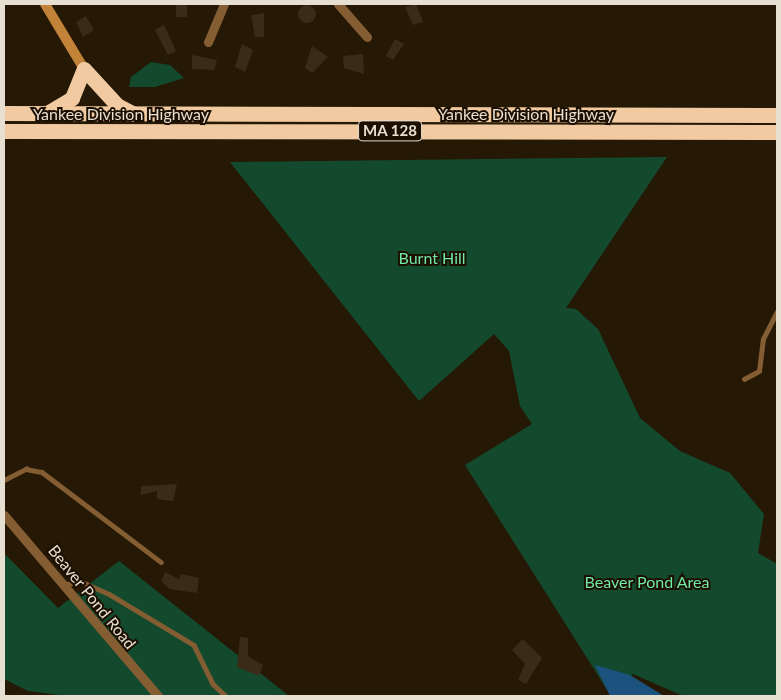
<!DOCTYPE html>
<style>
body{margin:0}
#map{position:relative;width:781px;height:700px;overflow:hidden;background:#251905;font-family:Lato,sans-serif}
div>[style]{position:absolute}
.green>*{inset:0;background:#134a2e}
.water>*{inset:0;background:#1c527e}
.building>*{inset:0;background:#392b18;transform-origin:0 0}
.round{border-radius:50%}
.lane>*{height:4.5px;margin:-2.25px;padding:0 2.25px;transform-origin:2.25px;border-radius:2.25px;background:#855d32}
.street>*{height:9px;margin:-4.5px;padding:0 4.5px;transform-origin:4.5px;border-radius:4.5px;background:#855d32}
.secondary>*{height:10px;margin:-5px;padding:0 5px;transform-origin:5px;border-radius:5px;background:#c28237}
.highway>*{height:15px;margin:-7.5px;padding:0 7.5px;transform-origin:7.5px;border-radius:7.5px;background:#f2caa1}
span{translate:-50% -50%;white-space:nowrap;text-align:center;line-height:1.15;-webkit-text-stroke:4px #1c0f00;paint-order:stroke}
.shield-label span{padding:1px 4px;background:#1c0f00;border:1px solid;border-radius:4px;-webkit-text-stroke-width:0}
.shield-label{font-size:15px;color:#e8dfd3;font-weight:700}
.street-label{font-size:16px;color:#e8dfd3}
.park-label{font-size:16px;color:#6fe9a6}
.frame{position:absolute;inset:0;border:5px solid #e8dfd3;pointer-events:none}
</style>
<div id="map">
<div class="green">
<i style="clip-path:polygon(151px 62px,170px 65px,184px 78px,155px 87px,129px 87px,131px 77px)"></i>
<i style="clip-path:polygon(667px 157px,566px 308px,576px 309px,598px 329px,640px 418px,680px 451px,730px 473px,764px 514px,758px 553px,777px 564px,777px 696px,683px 696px,633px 674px,611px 696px,465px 465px,532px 424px,520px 406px,509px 351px,494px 334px,419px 401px,230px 162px)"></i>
<i style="clip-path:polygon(4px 553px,58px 608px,119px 561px,289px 696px,67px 696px,28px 691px,4px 679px)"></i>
</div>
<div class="water">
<i style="clip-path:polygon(595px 665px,630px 675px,664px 696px,610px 696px)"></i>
</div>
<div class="building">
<i style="left:176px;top:4px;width:11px;height:13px"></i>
<i style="clip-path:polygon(416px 4px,423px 22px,413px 25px,405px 7px)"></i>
<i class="round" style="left:298px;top:5px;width:18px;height:18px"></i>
<i style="clip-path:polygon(264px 13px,264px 37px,255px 37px,251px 15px)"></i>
<i style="clip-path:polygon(86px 16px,94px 30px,83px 37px,76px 22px)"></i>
<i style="clip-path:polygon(164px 25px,176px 51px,168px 55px,155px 30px)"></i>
<i style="clip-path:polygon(395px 39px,404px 44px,393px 60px,386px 56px)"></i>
<i style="clip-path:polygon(242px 44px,253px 50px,245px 72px,235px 67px)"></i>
<i style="clip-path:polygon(312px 46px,328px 57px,312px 73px,305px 68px)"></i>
<i style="clip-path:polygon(363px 54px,364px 74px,344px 68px,343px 56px)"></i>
<i style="clip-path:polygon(192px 55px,217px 60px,214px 70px,192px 69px)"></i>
<i style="clip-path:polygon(177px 484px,173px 501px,157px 499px,157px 491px,141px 495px,141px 486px)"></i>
<i style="clip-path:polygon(165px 572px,179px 579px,181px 574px,199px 578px,197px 593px,170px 589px,161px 581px)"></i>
<i style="clip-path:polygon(240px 637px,248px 638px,248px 656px,263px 665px,259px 676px,237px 667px)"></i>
<i style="clip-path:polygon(523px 639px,542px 658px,526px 684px,518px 680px,525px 664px,512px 650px)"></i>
</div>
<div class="lane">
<i style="left:744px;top:379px;width:17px;rotate:-28deg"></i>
<i style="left:759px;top:371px;width:32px;rotate:-83deg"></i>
<i style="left:763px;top:339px;width:30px;rotate:-63deg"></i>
<i style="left:4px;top:480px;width:25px;rotate:-27deg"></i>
<i style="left:26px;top:469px;width:16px;rotate:11deg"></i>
<i style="left:42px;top:472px;width:149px;rotate:37.1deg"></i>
<i style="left:64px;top:585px;width:16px;rotate:-14deg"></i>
<i style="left:80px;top:581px;width:32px;rotate:24deg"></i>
<i style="left:109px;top:594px;width:99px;rotate:31deg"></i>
<i style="left:194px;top:645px;width:43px;rotate:64deg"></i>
<i style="left:213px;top:684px;width:18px;rotate:43deg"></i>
</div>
<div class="street">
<i style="left:338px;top:4px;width:44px;rotate:48.7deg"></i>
<i style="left:208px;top:42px;width:41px;rotate:-67.2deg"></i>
<i style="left:4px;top:515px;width:238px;rotate:49.6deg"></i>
</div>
<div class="secondary">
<i style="left:45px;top:4px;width:76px;rotate:59deg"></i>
</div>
<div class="highway">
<i style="left:84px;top:69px;width:49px;rotate:47.5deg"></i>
<i style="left:117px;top:105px;width:19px;rotate:28deg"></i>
<i style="left:49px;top:112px;width:27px;rotate:-31deg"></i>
<i style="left:72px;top:98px;width:31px;rotate:-68deg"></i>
<i style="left:4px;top:113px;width:773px;rotate:0.15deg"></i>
<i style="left:4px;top:131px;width:773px;rotate:0.07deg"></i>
</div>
<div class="shield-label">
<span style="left:390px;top:131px">MA 128</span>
</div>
<div class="street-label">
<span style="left:121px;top:114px">Yankee Division Highway</span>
<span style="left:526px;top:114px">Yankee Division Highway</span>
<span style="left:92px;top:597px;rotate:51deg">Beaver Pond Road</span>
</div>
<div class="park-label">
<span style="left:432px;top:258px">Burnt Hill</span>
<span style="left:647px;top:582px">Beaver Pond Area</span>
</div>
<div class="frame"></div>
</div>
